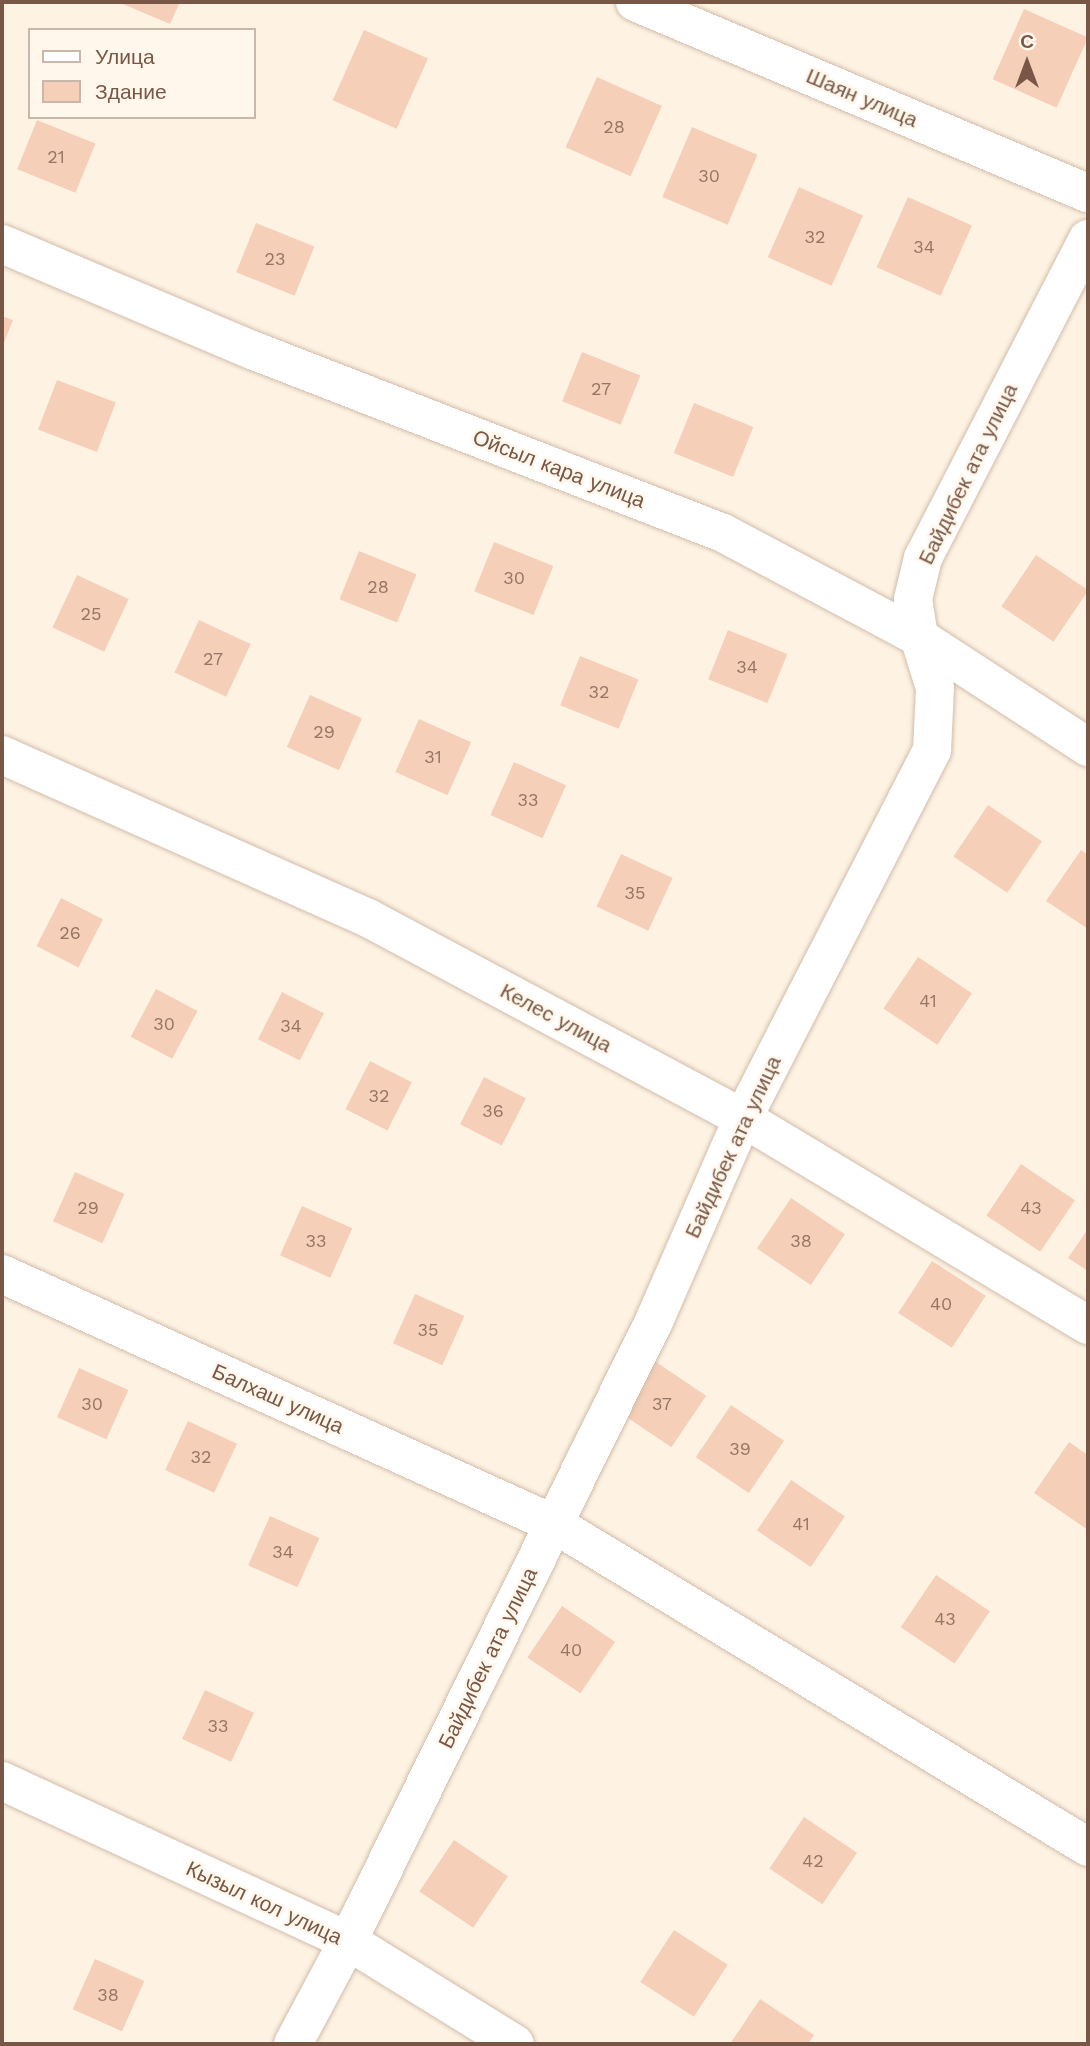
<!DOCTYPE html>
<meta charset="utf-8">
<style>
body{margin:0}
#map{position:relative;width:1090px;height:2046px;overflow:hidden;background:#fef3e3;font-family:"Work Sans",sans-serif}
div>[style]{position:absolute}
.building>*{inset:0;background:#f5cfb8;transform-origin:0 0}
.roads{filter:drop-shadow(0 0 2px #d2bcab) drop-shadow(0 0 2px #d2bcab)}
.street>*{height:38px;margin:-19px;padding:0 19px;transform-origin:19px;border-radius:19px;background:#fff}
span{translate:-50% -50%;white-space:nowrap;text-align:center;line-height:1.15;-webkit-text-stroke:5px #fff7eb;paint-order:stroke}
.number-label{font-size:18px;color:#977563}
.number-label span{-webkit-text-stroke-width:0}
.street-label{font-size:21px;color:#785747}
.frame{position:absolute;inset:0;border:4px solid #785747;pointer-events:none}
.legend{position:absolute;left:28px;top:28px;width:228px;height:91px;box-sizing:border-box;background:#fff7eb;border:2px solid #c9b7a9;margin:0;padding:9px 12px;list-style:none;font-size:21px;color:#785747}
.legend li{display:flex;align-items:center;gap:14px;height:35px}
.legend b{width:35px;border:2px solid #c9b7a9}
.north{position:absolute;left:992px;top:28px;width:70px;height:70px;-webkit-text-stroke:5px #fff7eb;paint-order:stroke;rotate:0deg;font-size:19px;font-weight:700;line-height:28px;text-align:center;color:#785747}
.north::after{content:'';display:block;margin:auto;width:24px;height:32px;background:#785747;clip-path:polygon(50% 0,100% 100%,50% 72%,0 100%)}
</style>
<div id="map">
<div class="building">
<i style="clip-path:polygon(118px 2px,180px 2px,170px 24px)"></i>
<i style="left:1024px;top:9px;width:70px;height:77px;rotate:24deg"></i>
<i style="left:364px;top:30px;width:70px;height:77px;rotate:24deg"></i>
<i style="left:597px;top:77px;width:71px;height:77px;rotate:24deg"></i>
<i style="left:37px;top:120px;width:63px;height:53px;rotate:22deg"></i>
<i style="left:692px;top:127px;width:71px;height:76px;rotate:23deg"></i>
<i style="left:799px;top:187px;width:70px;height:77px;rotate:24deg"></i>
<i style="left:908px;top:197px;width:70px;height:77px;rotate:24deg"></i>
<i style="left:256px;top:223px;width:63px;height:53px;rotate:22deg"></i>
<i style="clip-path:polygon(2px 316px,13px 320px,2px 348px)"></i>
<i style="left:582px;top:352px;width:63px;height:53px;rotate:22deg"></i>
<i style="left:57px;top:380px;width:63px;height:53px;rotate:21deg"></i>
<i style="left:694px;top:403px;width:64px;height:54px;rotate:22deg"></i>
<i style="left:494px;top:542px;width:64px;height:53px;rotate:22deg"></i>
<i style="left:359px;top:551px;width:62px;height:52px;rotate:22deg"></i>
<i style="left:1036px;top:555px;width:63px;height:62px;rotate:34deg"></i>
<i style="left:77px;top:575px;width:57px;height:58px;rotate:25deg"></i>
<i style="left:199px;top:620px;width:57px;height:58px;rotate:25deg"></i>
<i style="left:728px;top:630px;width:64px;height:53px;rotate:22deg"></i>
<i style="left:580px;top:656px;width:63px;height:53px;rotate:22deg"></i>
<i style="left:310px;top:695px;width:57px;height:57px;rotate:24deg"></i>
<i style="left:419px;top:719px;width:57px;height:58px;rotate:24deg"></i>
<i style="left:514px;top:762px;width:57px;height:58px;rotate:24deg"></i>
<i style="left:988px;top:805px;width:65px;height:62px;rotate:34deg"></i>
<i style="clip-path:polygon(1081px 850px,1088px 855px,1088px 929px,1046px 901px)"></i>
<i style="left:621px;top:854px;width:57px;height:58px;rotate:25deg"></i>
<i style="left:61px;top:898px;width:47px;height:54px;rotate:27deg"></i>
<i style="left:918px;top:957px;width:65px;height:62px;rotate:34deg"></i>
<i style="left:156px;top:989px;width:47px;height:54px;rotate:28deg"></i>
<i style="left:282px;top:992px;width:47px;height:53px;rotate:27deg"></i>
<i style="left:370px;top:1061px;width:47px;height:54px;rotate:27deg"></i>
<i style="left:484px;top:1077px;width:47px;height:53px;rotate:27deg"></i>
<i style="left:1021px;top:1164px;width:65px;height:62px;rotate:34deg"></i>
<i style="left:75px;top:1172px;width:54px;height:54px;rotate:24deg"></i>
<i style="left:791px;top:1198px;width:65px;height:61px;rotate:34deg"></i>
<i style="left:302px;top:1206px;width:55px;height:54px;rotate:24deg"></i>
<i style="clip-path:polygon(1088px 1229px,1088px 1271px,1068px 1258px)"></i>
<i style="left:932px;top:1261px;width:64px;height:62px;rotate:33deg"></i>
<i style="left:415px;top:1294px;width:54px;height:54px;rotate:24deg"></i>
<i style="left:653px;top:1360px;width:64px;height:62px;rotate:34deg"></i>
<i style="left:79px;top:1368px;width:54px;height:54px;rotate:24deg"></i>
<i style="left:731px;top:1405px;width:64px;height:63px;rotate:34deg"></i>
<i style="left:188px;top:1421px;width:54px;height:54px;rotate:25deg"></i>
<i style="clip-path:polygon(1069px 1442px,1088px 1455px,1088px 1530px,1034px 1493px)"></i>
<i style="left:791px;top:1480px;width:65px;height:61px;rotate:34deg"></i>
<i style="left:270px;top:1516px;width:54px;height:54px;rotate:24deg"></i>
<i style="left:936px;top:1575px;width:65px;height:63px;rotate:34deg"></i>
<i style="left:562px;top:1606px;width:64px;height:62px;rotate:34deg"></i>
<i style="left:205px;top:1690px;width:54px;height:54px;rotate:25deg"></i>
<i style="left:804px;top:1817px;width:64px;height:62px;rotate:34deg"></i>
<i style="left:454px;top:1840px;width:65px;height:62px;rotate:34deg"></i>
<i style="left:674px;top:1930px;width:64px;height:62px;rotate:33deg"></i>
<i style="left:95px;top:1959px;width:54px;height:55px;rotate:24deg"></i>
<i style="clip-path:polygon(760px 1999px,814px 2035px,808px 2044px,730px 2044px)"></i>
</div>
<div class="roads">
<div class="street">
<i style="left:635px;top:2px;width:492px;rotate:22.9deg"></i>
<i style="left:2px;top:244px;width:272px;rotate:23deg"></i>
<i style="left:252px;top:350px;width:505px;rotate:21.23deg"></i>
<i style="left:723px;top:533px;width:222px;rotate:28deg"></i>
<i style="left:919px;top:637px;width:202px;rotate:33.1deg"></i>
<i style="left:2px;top:755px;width:401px;rotate:24deg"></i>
<i style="left:368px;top:918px;width:425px;rotate:28.1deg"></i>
<i style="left:743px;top:1118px;width:402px;rotate:31deg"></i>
<i style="left:2px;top:1274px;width:606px;rotate:24.37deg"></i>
<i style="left:554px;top:1524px;width:624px;rotate:31.17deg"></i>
<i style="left:2px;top:1781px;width:381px;rotate:24.8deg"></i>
<i style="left:348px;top:1941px;width:196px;rotate:31.7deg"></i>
<i style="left:293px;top:2044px;width:117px;rotate:-61.9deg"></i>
<i style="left:348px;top:1941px;width:694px;rotate:-63.73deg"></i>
<i style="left:655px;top:1319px;width:219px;rotate:-66.4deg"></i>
<i style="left:743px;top:1118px;width:414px;rotate:-62.8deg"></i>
<i style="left:932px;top:750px;width:62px;rotate:-87.2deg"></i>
<i style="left:935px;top:688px;width:53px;rotate:-107.4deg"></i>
<i style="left:919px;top:637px;width:38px;rotate:-99deg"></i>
<i style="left:913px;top:599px;width:42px;rotate:-76.3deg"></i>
<i style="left:923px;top:558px;width:359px;rotate:-62.7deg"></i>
</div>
</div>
<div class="number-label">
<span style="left:614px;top:127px">28</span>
<span style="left:56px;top:157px">21</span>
<span style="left:709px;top:176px">30</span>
<span style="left:815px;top:237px">32</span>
<span style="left:924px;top:247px">34</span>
<span style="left:275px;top:259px">23</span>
<span style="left:601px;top:389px">27</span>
<span style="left:514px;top:578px">30</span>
<span style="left:378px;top:587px">28</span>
<span style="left:91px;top:614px">25</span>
<span style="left:213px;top:659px">27</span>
<span style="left:747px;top:667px">34</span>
<span style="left:599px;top:692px">32</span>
<span style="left:324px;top:732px">29</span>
<span style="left:433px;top:757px">31</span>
<span style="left:528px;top:800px">33</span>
<span style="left:635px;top:893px">35</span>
<span style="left:70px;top:933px">26</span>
<span style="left:928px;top:1001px">41</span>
<span style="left:164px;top:1024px">30</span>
<span style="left:291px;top:1026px">34</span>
<span style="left:379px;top:1096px">32</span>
<span style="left:493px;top:1111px">36</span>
<span style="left:88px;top:1208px">29</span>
<span style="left:1031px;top:1208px">43</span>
<span style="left:316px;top:1241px">33</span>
<span style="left:801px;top:1241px">38</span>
<span style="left:941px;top:1304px">40</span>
<span style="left:428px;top:1330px">35</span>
<span style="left:92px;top:1404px">30</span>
<span style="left:662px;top:1404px">37</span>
<span style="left:740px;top:1449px">39</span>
<span style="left:201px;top:1457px">32</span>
<span style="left:801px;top:1524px">41</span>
<span style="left:283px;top:1552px">34</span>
<span style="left:945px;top:1619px">43</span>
<span style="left:571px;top:1650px">40</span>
<span style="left:218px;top:1726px">33</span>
<span style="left:813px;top:1861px">42</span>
<span style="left:108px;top:1995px">38</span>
</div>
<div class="street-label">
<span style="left:862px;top:98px;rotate:23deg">Шаян улица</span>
<span style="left:559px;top:469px;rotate:21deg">Ойсыл кара улица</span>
<span style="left:968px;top:474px;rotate:-64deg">Байдибек ата улица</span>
<span style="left:556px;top:1018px;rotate:28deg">Келес улица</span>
<span style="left:733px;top:1147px;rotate:-65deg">Байдибек ата улица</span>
<span style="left:278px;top:1399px;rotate:24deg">Балхаш улица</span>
<span style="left:488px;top:1658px;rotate:-64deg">Байдибек ата улица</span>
<span style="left:264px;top:1903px;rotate:25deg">Кызыл кол улица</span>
</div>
<div class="frame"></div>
<ul class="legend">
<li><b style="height:9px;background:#fff"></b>Улица</li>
<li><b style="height:19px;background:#f5cfb8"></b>Здание</li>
</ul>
<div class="north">С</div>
</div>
